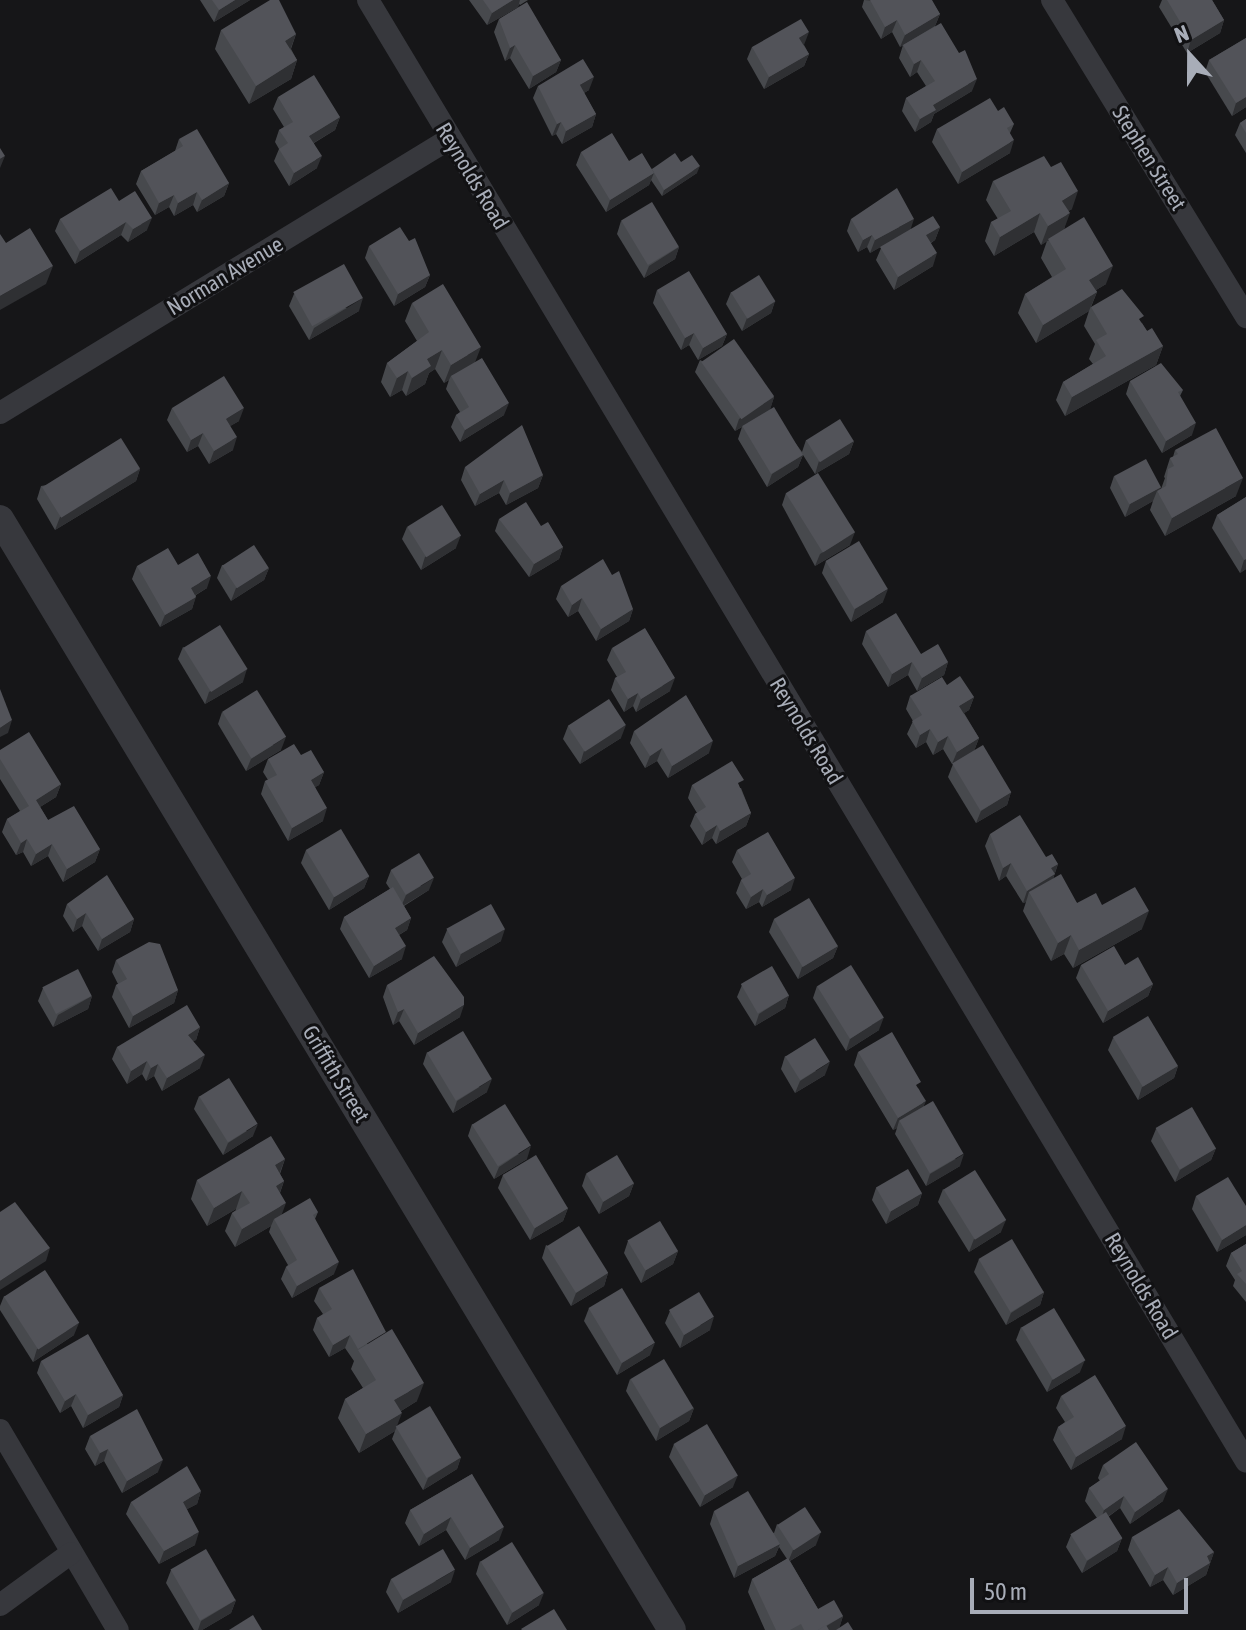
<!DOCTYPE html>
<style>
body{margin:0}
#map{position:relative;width:1246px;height:1630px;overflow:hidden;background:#161618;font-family:"Asap Condensed",sans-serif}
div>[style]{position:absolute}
.minor>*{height:22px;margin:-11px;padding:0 11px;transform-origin:11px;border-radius:11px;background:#37383d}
.tertiary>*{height:28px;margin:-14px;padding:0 14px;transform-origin:14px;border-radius:14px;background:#37383d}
.wall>*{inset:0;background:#47494d}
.shaded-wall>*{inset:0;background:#2f3033}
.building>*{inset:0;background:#525359;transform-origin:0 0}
span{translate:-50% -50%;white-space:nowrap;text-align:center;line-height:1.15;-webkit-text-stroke:6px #111113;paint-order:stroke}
.street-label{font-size:22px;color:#a8adb8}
.north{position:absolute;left:1150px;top:16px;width:80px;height:80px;-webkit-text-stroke:6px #111113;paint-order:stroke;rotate:339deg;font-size:22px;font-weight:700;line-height:32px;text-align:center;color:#a8adb8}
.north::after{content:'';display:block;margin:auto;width:28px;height:36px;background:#a8adb8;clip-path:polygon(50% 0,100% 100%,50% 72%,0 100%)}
.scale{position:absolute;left:970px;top:1578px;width:218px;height:36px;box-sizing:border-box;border:4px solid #a8adb8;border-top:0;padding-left:10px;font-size:24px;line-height:28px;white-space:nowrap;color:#a8adb8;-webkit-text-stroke:6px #111113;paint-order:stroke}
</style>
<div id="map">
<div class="minor">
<i style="left:368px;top:0;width:1705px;rotate:59deg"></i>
<i style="left:1052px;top:0;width:372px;rotate:58.5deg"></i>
<i style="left:0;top:413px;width:526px;rotate:-31.39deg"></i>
<i style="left:0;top:1430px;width:232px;rotate:59.5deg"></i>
<i style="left:0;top:1605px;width:88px;rotate:-36.2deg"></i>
</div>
<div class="tertiary">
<i style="left:0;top:519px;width:1298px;rotate:58.83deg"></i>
</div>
<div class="wall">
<i style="clip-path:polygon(200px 0,250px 0,214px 22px)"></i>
<i style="clip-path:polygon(469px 0,528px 0,520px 5px,519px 4px,518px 7px,487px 25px)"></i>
<i style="clip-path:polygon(864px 0,933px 3px,940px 14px,935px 26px,972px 91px,934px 114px,931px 122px,915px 132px,902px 111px,906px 98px,926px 86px,917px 72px,910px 77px,899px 58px,903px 45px,916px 38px,900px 47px,892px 32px,881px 39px,862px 7px)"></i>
<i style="clip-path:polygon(1162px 0,1212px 0,1224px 20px,1220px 33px,1187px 53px,1159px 7px)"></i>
<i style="clip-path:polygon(499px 19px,561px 60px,556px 72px,529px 89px,510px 58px,505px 61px,494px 32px)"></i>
<i style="clip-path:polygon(221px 30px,296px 34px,291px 49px,297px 60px,291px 79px,249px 104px,215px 49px)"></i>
<i style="clip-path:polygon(1246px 38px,1246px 107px,1232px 116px,1205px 72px,1209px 60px)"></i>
<i style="clip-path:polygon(804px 45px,809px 54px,804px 66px,764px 89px,747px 59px,752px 47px)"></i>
<i style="clip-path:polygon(538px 86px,589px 90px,584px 93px,596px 114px,592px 127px,562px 144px,556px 134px,552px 136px,533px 98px)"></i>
<i style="clip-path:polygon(278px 97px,340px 117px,335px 130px,314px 143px,317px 168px,289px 186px,274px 161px,279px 149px,275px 142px,279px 130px,284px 127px,273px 109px)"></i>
<i style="clip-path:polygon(998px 111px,1014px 124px,1010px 133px,1010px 153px,958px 184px,932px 142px,937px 129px)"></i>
<i style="clip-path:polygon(1246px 119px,1246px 153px,1235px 135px,1240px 123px)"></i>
<i style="clip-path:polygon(179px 139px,229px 183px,224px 196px,197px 212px,193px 205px,174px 216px,169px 207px,155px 215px,136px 184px,141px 171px,175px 151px)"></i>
<i style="clip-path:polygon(581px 152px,629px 161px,652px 169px,681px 162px,697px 173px,662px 196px,651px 180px,649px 185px,606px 212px,576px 165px)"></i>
<i style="clip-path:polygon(993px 181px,1072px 209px,1068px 211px,1064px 230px,1106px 284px,1096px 290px,1097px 292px,1091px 307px,1142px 323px,1147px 331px,1163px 346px,1156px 365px,1065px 416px,1056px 400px,1063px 382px,1093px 364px,1089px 359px,1095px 344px,1084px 326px,1089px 311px,1036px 343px,1018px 313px,1025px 294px,1052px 277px,1041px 258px,1047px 241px,1041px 245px,1034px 232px,994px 256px,985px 241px,991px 222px,998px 219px,986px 200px)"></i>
<i style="clip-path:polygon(119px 201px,147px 230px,128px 242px,121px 235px,75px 264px,55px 231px,60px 219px)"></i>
<i style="clip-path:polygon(851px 219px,911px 229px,940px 227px,935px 240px,931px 243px,933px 266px,894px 290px,876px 260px,882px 246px,870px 253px,867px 247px,858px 252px,847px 231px)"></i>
<i style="clip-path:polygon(621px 221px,679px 247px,675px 259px,644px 278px,617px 234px)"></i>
<i style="clip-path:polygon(369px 246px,430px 275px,425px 287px,394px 306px,365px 258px)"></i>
<i style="clip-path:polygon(657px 290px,727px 334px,722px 346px,698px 360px,689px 345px,681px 350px,653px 303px)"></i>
<i style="clip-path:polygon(731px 292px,775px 301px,771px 313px,742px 331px,726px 304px)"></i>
<i style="clip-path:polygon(294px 294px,359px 311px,309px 340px,289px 306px)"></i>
<i style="clip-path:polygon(412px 303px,475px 362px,504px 415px,460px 442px,451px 427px,456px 415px,460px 412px,446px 389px,449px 380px,444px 383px,435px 369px,429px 373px,425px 384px,406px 396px,402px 390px,390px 397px,381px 382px,387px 363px,417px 341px,405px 321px)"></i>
<i style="clip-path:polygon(700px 360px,774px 397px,770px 409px,802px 452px,806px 440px,854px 441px,849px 454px,815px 474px,803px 455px,798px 467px,767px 487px,738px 439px,742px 427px,735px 431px,695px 372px)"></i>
<i style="clip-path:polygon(1130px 381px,1183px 390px,1180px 396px,1192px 435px,1162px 453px,1126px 394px)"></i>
<i style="clip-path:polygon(172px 408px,239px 421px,230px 426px,233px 450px,209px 464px,198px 446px,187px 452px,167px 420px)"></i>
<i style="clip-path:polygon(1175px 450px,1236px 496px,1165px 536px,1150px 510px,1153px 501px,1125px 517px,1110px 488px,1114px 476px,1161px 487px,1160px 489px,1161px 489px,1165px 478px,1164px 477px,1170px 458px,1173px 457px)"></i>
<i style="clip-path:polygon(465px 467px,543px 475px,538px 488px,506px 505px,499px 493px,475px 506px,461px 480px)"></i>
<i style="clip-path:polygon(140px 469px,136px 481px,55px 530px,37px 499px,41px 486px)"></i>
<i style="clip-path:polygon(786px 493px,850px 545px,815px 566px,782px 505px)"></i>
<i style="clip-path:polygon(1246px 497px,1246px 569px,1240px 573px,1212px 528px,1217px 515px)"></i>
<i style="clip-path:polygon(499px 519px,541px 526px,563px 547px,559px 559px,529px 577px,495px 531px)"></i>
<i style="clip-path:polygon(407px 527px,456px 548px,421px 570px,402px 539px)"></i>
<i style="clip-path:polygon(826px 561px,883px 602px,851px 622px,822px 573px)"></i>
<i style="clip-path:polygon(178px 565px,207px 588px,196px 595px,192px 609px,160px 627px,132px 579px,137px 566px)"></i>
<i style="clip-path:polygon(222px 565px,269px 568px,264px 580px,231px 601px,217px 578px)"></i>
<i style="clip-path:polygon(561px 586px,633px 609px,629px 621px,596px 641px,578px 611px,568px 617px,556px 599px)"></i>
<i style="clip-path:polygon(866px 631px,921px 654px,948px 662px,944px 675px,917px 691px,908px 675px,888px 687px,862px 644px)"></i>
<i style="clip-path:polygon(183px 647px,243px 682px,205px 704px,178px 659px)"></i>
<i style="clip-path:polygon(612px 648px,670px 691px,636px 712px,633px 706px,624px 712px,611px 690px,615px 678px,617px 677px,607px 660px)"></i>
<i style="clip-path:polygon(947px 685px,974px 697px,969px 710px,964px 713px,979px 738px,974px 751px,952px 764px,943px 749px,933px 755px,926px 742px,916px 748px,907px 734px,913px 721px,906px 709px,910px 696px)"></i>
<i style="clip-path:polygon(222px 712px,281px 750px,246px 771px,218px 724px)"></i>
<i style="clip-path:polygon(568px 726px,621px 738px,580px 764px,563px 739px)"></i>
<i style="clip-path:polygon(634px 731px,709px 753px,668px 778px,657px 761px,645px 768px,630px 743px)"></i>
<i style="clip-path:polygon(0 750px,61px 784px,56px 797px,40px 807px,48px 820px,100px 849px,95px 862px,63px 882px,48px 856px,31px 866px,23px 852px,16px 855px,2px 832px,7px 819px,20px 811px,0 779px)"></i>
<i style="clip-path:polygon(301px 755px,324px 772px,319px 785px,315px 787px,323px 821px,288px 841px,261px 794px,265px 781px,268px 780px,263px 772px,268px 759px)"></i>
<i style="clip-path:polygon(953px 764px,1011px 792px,1007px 805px,976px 823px,948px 777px)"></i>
<i style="clip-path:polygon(692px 785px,741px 788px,751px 813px,746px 826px,716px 844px,712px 838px,702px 845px,690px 826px,695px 814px,697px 813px,688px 798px)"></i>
<i style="clip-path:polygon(990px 834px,1046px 857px,1058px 864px,1053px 879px,1077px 903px,1102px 905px,1142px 929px,1073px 968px,1064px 954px,1051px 961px,1023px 911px,1026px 902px,1023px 903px,1006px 876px,999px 881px,985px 846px)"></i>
<i style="clip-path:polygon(306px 850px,369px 876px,364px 888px,329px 910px,301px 863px)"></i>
<i style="clip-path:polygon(737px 850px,791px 890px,762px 907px,759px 902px,746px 909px,736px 893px,741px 880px,742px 879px,732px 862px)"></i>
<i style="clip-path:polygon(391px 870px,429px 890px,404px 906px,411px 918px,407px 930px,399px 935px,402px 959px,369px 978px,340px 929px,344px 917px,390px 889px,386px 883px)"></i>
<i style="clip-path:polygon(67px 904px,134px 919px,130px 932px,98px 951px,82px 926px,73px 932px,63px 916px)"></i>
<i style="clip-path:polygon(774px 919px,838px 946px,833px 958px,798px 979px,769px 932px)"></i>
<i style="clip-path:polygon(447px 930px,501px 941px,456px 967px,442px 942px)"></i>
<i style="clip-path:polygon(116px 960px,178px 990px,174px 1003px,129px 1028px,112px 997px,116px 985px,118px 984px,112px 972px)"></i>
<i style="clip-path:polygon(1081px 965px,1125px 965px,1153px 984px,1148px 996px,1103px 1023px,1076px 978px)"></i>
<i style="clip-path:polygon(387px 985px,460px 1017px,414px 1045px,399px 1021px,393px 1025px,383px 997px)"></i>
<i style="clip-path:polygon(742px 985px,789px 995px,785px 1008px,755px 1026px,737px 997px)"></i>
<i style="clip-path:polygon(817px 986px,879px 1030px,846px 1051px,813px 998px)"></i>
<i style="clip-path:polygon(43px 988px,92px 996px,88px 1009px,53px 1027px,38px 1001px)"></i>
<i style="clip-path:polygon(200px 1027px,196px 1040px,193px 1041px,200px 1068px,162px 1091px,154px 1076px,146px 1081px,142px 1074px,127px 1084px,112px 1059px,117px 1047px)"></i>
<i style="clip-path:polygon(1113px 1038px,1178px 1066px,1174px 1078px,1138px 1100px,1108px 1050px)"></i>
<i style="clip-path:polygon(427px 1052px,487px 1092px,453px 1113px,423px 1064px)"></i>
<i style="clip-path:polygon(858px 1052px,919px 1089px,924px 1107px,960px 1166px,926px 1186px,895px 1134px,897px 1128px,893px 1130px,854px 1065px)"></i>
<i style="clip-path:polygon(785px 1056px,825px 1075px,795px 1093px,781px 1069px)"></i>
<i style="clip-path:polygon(199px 1096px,253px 1136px,223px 1155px,194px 1109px)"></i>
<i style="clip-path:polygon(472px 1124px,527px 1159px,494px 1179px,468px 1136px)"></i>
<i style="clip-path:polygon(1156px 1129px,1216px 1148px,1211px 1160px,1175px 1182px,1151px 1141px)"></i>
<i style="clip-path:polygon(285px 1159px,280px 1174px,284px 1181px,280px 1193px,281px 1215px,318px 1212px,315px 1219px,334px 1274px,292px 1298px,281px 1279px,286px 1267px,288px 1265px,269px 1232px,271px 1226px,235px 1247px,225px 1231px,232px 1213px,236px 1210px,236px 1209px,207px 1226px,191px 1199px,197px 1180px)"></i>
<i style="clip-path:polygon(586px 1174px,634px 1183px,629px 1196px,599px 1214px,582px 1186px)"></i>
<i style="clip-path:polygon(503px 1175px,568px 1208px,563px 1221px,530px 1240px,498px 1188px)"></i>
<i style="clip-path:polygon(876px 1188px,922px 1193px,918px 1205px,886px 1224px,872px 1200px)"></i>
<i style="clip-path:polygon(943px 1189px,1001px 1232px,969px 1252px,938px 1202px)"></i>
<i style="clip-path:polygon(1196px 1196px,1246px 1206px,1246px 1235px,1217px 1252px,1192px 1209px)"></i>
<i style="clip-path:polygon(628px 1241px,678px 1251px,673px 1264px,641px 1283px,624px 1253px)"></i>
<i style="clip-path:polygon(1246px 1244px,1246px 1302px,1233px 1286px,1235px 1280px,1226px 1266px,1231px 1253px)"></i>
<i style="clip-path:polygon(546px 1245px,608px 1273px,604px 1286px,571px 1306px,542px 1258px)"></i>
<i style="clip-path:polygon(979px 1259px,1044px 1292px,1040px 1305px,1006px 1325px,974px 1272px)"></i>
<i style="clip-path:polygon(319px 1288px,417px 1401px,401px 1411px,396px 1427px,461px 1457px,457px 1469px,423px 1490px,392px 1439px,395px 1431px,359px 1453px,338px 1418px,345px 1399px,363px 1388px,351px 1369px,354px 1361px,345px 1348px,329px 1357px,313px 1330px,317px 1318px,323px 1314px,314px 1301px)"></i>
<i style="clip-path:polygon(4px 1296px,74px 1335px,33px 1362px,0 1310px,0 1306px)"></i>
<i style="clip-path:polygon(589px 1308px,650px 1355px,617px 1375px,584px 1321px)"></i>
<i style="clip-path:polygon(670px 1311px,710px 1330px,680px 1348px,665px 1323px)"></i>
<i style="clip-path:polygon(1021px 1327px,1080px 1372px,1047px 1392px,1016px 1340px)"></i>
<i style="clip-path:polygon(41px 1361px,123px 1395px,119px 1407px,83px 1428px,71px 1406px,60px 1413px,37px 1373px)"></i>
<i style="clip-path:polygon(630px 1379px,694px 1408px,689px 1421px,656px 1441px,626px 1391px)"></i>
<i style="clip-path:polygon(1061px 1396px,1122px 1439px,1071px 1470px,1053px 1440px,1058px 1427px,1065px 1422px,1056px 1408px)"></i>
<i style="clip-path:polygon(90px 1436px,158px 1472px,122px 1493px,104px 1461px,95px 1466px,85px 1449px)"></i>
<i style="clip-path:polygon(674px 1444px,733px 1487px,700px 1507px,669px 1457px)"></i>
<i style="clip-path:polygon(1103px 1465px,1163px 1501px,1130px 1524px,1120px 1508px,1108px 1517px,1122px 1538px,1117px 1551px,1082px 1573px,1066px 1547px,1071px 1535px,1097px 1518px,1085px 1501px,1089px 1488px,1100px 1481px,1098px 1478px)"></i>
<i style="clip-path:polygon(472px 1474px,499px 1540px,465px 1560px,446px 1530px,419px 1546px,405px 1523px,410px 1510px)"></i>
<i style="clip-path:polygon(201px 1491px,197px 1504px,187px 1509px,195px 1545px,159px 1564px,126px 1514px,131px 1502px)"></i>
<i style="clip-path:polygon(714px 1511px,774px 1533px,777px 1524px,816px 1545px,790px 1561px,818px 1609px,843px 1616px,839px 1628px,853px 1630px,765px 1630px,748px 1592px,752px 1579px,787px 1559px,779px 1547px,775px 1556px,734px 1578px,710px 1524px)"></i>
<i style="clip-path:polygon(1132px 1537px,1214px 1552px,1206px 1575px,1173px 1595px,1163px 1580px,1150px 1587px,1128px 1550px)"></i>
<i style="clip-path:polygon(480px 1561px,539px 1605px,507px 1625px,476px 1574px)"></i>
<i style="clip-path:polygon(171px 1570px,236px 1600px,231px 1613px,202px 1630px,194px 1630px,166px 1583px)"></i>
<i style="clip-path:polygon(391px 1579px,451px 1582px,398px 1613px,386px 1592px)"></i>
</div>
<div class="shaded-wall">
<i style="clip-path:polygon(235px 0,250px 0,214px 22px,219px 10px)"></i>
<i style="clip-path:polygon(513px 0,520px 0,518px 7px,487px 25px,492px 13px)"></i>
<i style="clip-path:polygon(940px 14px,935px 26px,900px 47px,905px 35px)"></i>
<i style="clip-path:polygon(897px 20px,892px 32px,881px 39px,885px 27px)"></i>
<i style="clip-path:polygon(1224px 20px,1220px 33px,1187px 53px,1191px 40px)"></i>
<i style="clip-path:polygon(809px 32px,804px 45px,795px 50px,799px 38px)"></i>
<i style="clip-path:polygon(296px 34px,289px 53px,285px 41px)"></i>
<i style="clip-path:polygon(515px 45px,510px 58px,505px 61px,510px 48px)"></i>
<i style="clip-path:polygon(809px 54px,804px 66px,764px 89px,769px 77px)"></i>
<i style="clip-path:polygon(297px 60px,291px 79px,249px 104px,256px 86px)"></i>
<i style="clip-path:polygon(561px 60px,556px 72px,529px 89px,533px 76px)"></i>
<i style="clip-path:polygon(921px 60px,917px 72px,910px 77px,914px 64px)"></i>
<i style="clip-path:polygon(594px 77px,589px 90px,575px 98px,580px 85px)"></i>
<i style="clip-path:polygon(977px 79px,972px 91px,934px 114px,931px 122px,915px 132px,920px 119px,933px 105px)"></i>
<i style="clip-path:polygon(1246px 97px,1246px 107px,1232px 116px,1236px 103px)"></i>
<i style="clip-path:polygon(596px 114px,592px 127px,562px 144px,566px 131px)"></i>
<i style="clip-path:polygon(340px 117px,335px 130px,305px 148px,309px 136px)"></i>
<i style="clip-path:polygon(561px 122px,556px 134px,552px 136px,557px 124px)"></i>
<i style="clip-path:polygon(1014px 140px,1010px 153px,958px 184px,962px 172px)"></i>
<i style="clip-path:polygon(5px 156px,0 168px,0 159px)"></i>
<i style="clip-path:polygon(322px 156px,317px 168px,289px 186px,294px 173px)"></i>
<i style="clip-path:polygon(700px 166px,697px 173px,662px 196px,664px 190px)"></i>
<i style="clip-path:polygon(654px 173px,649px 185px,606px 212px,610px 200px)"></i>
<i style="clip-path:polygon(229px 183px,224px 196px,197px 212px,202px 200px)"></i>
<i style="clip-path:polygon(1078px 191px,1072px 209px,1055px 219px,1062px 201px)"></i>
<i style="clip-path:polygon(197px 192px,193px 205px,174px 216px,178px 203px)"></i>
<i style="clip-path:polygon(174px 195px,169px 207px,155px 215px,159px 203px)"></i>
<i style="clip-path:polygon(1040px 213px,1034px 232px,994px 256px,1000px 237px)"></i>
<i style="clip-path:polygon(1070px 213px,1063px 232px,1041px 245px,1048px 226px)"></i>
<i style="clip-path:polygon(152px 218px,147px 230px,128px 242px,133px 229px)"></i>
<i style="clip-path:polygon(914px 219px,910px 231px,870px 253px,875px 240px)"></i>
<i style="clip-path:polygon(126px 222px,121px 235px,75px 264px,80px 251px)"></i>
<i style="clip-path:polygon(940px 227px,935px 240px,922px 248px,926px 235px)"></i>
<i style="clip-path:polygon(872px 235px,867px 247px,858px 252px,863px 240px)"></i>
<i style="clip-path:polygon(679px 247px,675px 259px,644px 278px,649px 266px)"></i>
<i style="clip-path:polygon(937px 253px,933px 266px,894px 290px,898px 277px)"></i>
<i style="clip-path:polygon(53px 266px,46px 284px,0 310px,0 296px)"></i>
<i style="clip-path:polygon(1113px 266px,1106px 284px,1083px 298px,1089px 280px)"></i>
<i style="clip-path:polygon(430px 275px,425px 287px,394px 306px,398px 294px)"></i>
<i style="clip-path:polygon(1097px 292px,1089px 311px,1036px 343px,1043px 325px)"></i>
<i style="clip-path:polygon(363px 298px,359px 311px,309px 340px,314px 328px)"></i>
<i style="clip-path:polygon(775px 301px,771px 313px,742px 331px,747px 318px)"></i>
<i style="clip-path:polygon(694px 333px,689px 345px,681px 350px,685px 338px)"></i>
<i style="clip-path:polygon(727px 334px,722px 346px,698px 360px,703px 348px)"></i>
<i style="clip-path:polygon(1163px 346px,1156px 365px,1065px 416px,1072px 397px)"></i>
<i style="clip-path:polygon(481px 347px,474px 365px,451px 376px,449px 380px,444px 383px,451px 365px)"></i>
<i style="clip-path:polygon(442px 350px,435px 369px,429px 373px,425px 384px,406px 396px,412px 378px,427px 359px)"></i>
<i style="clip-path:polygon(408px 371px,402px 390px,390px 397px,397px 378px)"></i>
<i style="clip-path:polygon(774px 397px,770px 410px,735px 431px,739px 419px)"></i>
<i style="clip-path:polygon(509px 403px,504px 415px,460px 442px,465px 430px)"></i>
<i style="clip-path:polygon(244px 408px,239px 421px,222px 431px,226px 419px)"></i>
<i style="clip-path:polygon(1196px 423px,1192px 435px,1162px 453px,1166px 441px)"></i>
<i style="clip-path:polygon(203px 433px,198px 446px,187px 452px,191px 440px)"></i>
<i style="clip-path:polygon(237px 437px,233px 450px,209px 464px,214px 451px)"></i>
<i style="clip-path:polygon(854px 441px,849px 454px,815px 474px,819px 461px)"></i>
<i style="clip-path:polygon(803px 455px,798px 467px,767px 487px,772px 474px)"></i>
<i style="clip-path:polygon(140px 469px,136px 481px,55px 530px,60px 517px)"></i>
<i style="clip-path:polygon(543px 475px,538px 488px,506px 505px,510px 493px)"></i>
<i style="clip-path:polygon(1243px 478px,1236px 496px,1165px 536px,1172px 518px)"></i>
<i style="clip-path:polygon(504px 480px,499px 493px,475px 506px,480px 494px)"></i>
<i style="clip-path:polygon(1161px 487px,1159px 494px,1157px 491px,1153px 501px,1125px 517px,1130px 504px)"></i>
<i style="clip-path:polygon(855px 532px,850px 545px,815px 566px,820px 554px)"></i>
<i style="clip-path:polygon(461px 535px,456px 548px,421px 570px,425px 557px)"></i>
<i style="clip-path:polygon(563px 547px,559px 559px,529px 577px,534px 564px)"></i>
<i style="clip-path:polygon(1246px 559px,1246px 569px,1240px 573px,1244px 560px)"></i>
<i style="clip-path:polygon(269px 568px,264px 580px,231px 601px,236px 588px)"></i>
<i style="clip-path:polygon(211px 576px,207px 588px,187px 600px,191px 588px)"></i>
<i style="clip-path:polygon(888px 589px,883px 602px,851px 622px,855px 609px)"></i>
<i style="clip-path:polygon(196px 597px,192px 609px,160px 627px,165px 615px)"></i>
<i style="clip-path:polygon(582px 598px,578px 611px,568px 617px,572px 605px)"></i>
<i style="clip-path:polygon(633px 609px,629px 621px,596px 641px,601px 629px)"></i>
<i style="clip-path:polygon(912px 662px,908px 675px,888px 687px,892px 674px)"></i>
<i style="clip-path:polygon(948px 662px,944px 675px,917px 691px,922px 678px)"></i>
<i style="clip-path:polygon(247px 669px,243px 682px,205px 704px,209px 692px)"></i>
<i style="clip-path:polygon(675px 678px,670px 691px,636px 712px,641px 699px)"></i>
<i style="clip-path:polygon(638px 693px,633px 706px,624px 712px,628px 699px)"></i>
<i style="clip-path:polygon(974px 697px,969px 710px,955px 719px,959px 706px)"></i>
<i style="clip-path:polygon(12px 720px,8px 733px,0 737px,0 728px)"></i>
<i style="clip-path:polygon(626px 725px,621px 738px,580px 764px,584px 751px)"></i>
<i style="clip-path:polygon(930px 729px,926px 742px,916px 748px,920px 735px)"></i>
<i style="clip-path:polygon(948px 736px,943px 749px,933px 755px,938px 742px)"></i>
<i style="clip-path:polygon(286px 737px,281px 750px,246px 771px,251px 759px)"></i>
<i style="clip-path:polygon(979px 738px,974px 751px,952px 764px,957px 752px)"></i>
<i style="clip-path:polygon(713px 741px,709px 753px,668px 778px,672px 766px)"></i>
<i style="clip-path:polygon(662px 748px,657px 761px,645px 768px,650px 756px)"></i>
<i style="clip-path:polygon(324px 772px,319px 785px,307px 792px,311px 780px)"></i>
<i style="clip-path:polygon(61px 784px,56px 797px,32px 812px,36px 800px)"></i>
<i style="clip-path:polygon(1011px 792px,1007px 805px,976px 823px,981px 811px)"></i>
<i style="clip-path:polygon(327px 808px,323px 821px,288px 841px,292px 828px)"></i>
<i style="clip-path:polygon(751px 813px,746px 826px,716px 844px,720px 831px)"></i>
<i style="clip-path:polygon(717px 825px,712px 838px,702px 845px,706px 832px)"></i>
<i style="clip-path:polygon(27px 839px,23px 852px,16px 855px,21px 843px)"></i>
<i style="clip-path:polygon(52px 844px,48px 856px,31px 866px,36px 854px)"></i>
<i style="clip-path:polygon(100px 849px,95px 862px,63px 882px,67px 869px)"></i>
<i style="clip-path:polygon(1011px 863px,1006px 876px,999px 881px,1003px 868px)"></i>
<i style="clip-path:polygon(1058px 864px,1050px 887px,1029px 892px,1026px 902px,1023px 903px,1027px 891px,1051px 868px)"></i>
<i style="clip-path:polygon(369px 876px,364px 888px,329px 910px,334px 897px)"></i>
<i style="clip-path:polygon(434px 878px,429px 890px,401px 907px,406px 895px)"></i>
<i style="clip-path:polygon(795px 878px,791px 890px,762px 907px,767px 895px)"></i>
<i style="clip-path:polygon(763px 889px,759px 902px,746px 909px,751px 897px)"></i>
<i style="clip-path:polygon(1149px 911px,1142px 929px,1073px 968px,1079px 950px)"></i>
<i style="clip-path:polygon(86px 913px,82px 926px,73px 932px,77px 919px)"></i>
<i style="clip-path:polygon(411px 918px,407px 930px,390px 940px,395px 928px)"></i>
<i style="clip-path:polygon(134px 919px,130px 932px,98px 951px,102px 939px)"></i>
<i style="clip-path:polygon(505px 929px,501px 941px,456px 967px,461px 954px)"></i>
<i style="clip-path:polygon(1071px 935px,1064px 954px,1051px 961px,1058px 943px)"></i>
<i style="clip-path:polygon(406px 946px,402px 959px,369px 978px,374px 966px)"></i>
<i style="clip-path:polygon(838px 946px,833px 958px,798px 979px,802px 967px)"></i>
<i style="clip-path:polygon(1153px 984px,1148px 996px,1103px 1023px,1108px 1011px)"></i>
<i style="clip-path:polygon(178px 990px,174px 1003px,129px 1028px,133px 1016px)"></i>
<i style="clip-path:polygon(789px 995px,785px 1008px,755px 1026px,759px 1014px)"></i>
<i style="clip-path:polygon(92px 996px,88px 1009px,53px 1027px,58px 1015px)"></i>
<i style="clip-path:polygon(464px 1005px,460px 1017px,414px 1045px,418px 1033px)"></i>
<i style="clip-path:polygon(404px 1009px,399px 1021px,393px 1025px,398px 1012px)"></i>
<i style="clip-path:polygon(884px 1017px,879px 1030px,846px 1051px,850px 1039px)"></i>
<i style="clip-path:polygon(200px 1027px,196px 1040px,183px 1047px,188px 1035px)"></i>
<i style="clip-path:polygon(205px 1055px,200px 1068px,162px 1091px,167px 1078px)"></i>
<i style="clip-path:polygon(147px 1061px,142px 1074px,127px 1084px,131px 1071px)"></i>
<i style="clip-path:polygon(830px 1062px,825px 1075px,795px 1093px,800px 1081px)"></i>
<i style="clip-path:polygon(158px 1064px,154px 1076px,146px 1081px,151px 1068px)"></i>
<i style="clip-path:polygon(1178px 1066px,1174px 1078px,1138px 1100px,1142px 1087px)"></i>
<i style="clip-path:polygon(492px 1079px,487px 1092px,453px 1113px,457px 1101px)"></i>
<i style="clip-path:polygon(926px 1101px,921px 1113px,899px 1121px,897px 1128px,893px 1130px,898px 1118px)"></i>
<i style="clip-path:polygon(258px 1124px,253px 1136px,223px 1155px,228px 1143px)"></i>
<i style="clip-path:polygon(531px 1146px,527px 1159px,494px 1179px,499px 1167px)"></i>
<i style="clip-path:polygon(1216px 1148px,1211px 1160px,1175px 1182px,1180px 1170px)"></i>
<i style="clip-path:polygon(964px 1154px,960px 1166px,926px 1186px,930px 1174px)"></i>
<i style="clip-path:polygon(285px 1159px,278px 1177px,275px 1165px)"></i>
<i style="clip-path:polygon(284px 1181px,277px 1200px,276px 1186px)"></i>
<i style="clip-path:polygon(634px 1183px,629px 1196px,599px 1214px,603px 1202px)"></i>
<i style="clip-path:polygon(242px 1191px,236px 1209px,207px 1226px,214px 1208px)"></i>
<i style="clip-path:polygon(922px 1193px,918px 1205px,886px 1224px,891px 1211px)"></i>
<i style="clip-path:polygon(286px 1203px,279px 1222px,274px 1219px,271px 1226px,235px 1247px,242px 1229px)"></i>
<i style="clip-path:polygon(568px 1208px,563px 1221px,530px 1240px,535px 1228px)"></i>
<i style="clip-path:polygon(1006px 1220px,1001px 1232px,969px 1252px,974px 1239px)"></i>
<i style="clip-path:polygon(1246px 1225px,1246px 1235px,1217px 1252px,1222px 1240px)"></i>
<i style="clip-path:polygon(50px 1248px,46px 1261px,0 1290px,0 1281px)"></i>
<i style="clip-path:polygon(678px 1251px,673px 1264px,641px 1283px,646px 1270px)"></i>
<i style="clip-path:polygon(339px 1262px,334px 1274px,292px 1298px,297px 1286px)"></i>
<i style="clip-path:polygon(608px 1273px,604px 1286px,571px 1306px,576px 1293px)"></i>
<i style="clip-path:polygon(1044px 1292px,1040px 1305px,1006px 1325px,1011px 1313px)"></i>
<i style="clip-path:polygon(714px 1317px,710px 1330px,680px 1348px,684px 1335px)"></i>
<i style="clip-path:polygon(79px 1323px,74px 1335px,33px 1362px,37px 1349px)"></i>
<i style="clip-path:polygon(350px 1335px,345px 1348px,329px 1357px,333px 1345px)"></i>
<i style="clip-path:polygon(655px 1343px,650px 1355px,617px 1375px,622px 1363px)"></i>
<i style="clip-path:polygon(1085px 1360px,1080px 1372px,1047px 1392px,1052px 1380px)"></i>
<i style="clip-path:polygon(424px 1383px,417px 1401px,388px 1419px,394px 1400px)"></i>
<i style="clip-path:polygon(76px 1394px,71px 1406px,60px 1413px,65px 1401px)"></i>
<i style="clip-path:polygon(123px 1395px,119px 1407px,83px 1428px,88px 1415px)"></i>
<i style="clip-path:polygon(694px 1408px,689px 1421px,656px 1441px,660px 1428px)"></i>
<i style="clip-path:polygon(402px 1413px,395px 1431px,359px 1453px,366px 1434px)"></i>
<i style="clip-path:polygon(1126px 1426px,1122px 1439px,1071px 1470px,1076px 1457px)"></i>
<i style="clip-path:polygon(108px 1449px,104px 1461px,95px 1466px,100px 1453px)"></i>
<i style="clip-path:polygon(461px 1457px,457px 1469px,423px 1490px,428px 1478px)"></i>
<i style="clip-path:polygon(163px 1460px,158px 1472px,122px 1493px,127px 1481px)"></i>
<i style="clip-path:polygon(738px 1475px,733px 1487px,700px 1507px,705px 1495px)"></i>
<i style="clip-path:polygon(1168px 1489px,1163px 1501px,1130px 1524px,1135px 1512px)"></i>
<i style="clip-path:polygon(201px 1491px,197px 1504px,178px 1514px,183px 1502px)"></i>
<i style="clip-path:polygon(1124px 1496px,1120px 1508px,1100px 1522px,1104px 1510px)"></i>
<i style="clip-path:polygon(451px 1517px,446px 1530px,419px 1546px,424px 1534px)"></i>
<i style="clip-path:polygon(504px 1527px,499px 1540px,465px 1560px,470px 1548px)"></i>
<i style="clip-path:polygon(199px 1532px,195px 1545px,159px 1564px,164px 1551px)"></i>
<i style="clip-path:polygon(821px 1532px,816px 1545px,788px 1562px,793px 1550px)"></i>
<i style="clip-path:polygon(1122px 1538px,1117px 1551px,1082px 1573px,1087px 1561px)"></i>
<i style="clip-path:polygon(780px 1544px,775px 1556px,734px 1578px,738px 1566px)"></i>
<i style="clip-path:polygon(1214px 1552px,1206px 1575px,1173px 1595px,1177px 1583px,1207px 1556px)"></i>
<i style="clip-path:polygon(1168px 1567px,1163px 1580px,1150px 1587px,1155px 1575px)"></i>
<i style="clip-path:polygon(455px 1570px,451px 1582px,398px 1613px,403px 1600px)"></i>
<i style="clip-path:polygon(544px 1593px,539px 1605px,507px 1625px,512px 1613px)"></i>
<i style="clip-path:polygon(236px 1600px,231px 1613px,202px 1630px,198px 1630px,201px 1621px)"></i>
<i style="clip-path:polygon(843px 1616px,839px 1629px,837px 1630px,820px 1630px)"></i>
</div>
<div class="building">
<i style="clip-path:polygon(212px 0,235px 0,219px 10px)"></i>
<i style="clip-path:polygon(270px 0,279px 0,296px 34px,285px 41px,297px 60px,256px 86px,221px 30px)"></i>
<i style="clip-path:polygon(483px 0,513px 0,492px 13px)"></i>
<i style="clip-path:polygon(870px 0,932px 0,940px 14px,905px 35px,897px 20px,885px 27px)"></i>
<i style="clip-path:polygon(1167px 0,1212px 0,1224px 20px,1191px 40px)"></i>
<i style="clip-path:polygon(527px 2px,561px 60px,533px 76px,515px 45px,510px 48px,499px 19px)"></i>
<i style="clip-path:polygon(801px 19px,809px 32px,799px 38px,809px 54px,769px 77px,752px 47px)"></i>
<i style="clip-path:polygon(941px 23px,959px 53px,965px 50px,977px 79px,933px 105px,936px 110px,920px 119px,906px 98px,935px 81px,921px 60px,914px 64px,903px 45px)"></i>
<i style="clip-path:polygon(1246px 38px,1246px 97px,1236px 103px,1209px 60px)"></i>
<i style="clip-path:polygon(583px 59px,594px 77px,580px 85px,596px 114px,566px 131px,561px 122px,557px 124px,538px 86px)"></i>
<i style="clip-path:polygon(314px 75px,340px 117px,309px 136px,322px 156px,294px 173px,279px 149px,288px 143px,279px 130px,293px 122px,278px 97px)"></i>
<i style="clip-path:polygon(990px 98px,998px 111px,1004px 107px,1014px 124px,1007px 128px,1014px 140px,962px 172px,937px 129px)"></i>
<i style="clip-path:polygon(1246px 119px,1246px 133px,1240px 123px)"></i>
<i style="clip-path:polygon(197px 129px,229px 183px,202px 200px,197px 192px,178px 203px,174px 195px,159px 203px,141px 171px,183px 146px,179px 139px)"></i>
<i style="clip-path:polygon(612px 133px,629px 161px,642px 153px,654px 173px,610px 200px,581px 152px)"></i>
<i style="clip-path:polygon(0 148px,5px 156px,0 159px)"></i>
<i style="clip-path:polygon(675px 153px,681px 162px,692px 155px,700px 166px,664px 190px,652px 169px)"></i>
<i style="clip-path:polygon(1044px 156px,1051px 167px,1061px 162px,1078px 191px,1062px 201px,1070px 213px,1048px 226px,1040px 213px,1000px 237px,991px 222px,1011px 211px,993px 181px)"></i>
<i style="clip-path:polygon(111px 188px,119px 201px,135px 191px,152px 218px,133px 229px,126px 222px,80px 251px,60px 219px)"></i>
<i style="clip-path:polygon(897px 188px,914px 219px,875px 240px,872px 235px,863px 240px,851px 219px)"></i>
<i style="left:652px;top:202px;width:52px;height:36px;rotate:59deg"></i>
<i style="clip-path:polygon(933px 216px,940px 227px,926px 235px,937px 253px,898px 277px,880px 247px)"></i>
<i style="clip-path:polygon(1084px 217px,1113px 266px,1089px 280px,1097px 292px,1043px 325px,1025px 294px,1066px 269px,1048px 239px)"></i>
<i style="clip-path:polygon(400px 227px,409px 241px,415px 238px,430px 275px,398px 294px,369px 246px)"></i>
<i style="clip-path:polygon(30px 228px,53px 266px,0 296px,0 234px,6px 243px)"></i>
<i style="left:344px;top:264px;width:39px;height:58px;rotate:61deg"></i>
<i style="clip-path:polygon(689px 271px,727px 334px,703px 348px,694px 333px,685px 338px,657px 290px)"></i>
<i style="left:759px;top:275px;width:31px;height:33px;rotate:58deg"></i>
<i style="clip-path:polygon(443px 284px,481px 347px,451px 365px,442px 350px,427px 359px,431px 366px,412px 378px,408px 371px,397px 378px,387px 363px,429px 332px,412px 303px)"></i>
<i style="clip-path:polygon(1122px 289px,1144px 316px,1139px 319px,1147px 331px,1152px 328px,1163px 346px,1072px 397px,1063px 382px,1106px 356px,1096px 340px,1107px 334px,1091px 307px)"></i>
<i style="left:734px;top:339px;width:70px;height:40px;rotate:55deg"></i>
<i style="clip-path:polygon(482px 358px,509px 403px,465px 430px,456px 415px,469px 407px,451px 376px)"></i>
<i style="clip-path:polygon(1161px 363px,1183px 390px,1178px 392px,1196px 423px,1166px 441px,1130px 381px)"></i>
<i style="clip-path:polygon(224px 376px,244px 408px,226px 419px,237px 437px,214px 451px,203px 433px,191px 440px,172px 408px)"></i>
<i style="left:774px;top:407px;width:56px;height:37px;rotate:59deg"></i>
<i style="left:840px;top:419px;width:26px;height:40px;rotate:58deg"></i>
<i style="clip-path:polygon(522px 425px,543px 475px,510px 493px,504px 480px,480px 494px,465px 467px)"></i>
<i style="clip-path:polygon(1216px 428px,1243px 478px,1172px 518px,1157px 491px,1166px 486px,1168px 469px,1174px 466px,1170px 458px,1178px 454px,1175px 450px)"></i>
<i style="left:121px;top:438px;width:36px;height:93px;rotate:58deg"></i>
<i style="left:1146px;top:459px;width:32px;height:36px;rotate:62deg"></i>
<i style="left:818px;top:473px;width:70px;height:38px;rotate:58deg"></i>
<i style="clip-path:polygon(1246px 497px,1246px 559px,1244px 560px,1217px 515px)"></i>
<i style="clip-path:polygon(526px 502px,541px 526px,548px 522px,563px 547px,534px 564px,499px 519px)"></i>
<i style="left:442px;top:505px;width:36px;height:41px;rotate:58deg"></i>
<i style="left:859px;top:541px;width:56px;height:39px;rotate:59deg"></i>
<i style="left:254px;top:545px;width:27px;height:38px;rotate:57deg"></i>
<i style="clip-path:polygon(168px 548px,178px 565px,198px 553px,211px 576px,191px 588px,196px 597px,165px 615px,137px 566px)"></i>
<i style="clip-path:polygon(603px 559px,612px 575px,619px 571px,633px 609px,601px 629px,582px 598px,572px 605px,561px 586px)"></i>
<i style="clip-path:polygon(896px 613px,921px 654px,938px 644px,948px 662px,922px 678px,912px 662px,892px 674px,866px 631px)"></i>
<i style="left:220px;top:625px;width:52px;height:43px;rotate:58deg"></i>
<i style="clip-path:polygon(645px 628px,675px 678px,641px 699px,638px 693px,628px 699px,615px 678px,626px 672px,612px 648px)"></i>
<i style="clip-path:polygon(960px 676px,974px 697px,959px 706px,979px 738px,957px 752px,948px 736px,938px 742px,930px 729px,920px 735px,912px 721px,922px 715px,910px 696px,942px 677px,947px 685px)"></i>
<i style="clip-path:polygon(0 689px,12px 720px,0 728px)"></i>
<i style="left:257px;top:690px;width:55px;height:41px;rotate:58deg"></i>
<i style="clip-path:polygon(686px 695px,713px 741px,672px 766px,662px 748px,650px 756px,634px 731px)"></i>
<i style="left:609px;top:699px;width:31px;height:49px;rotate:57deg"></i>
<i style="clip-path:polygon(29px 732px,61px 784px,36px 800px,48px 820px,74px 806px,100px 849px,67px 869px,52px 844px,36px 854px,27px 839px,21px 843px,7px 819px,29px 806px,0 759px,0 750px)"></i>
<i style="clip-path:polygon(294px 744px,301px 755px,311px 750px,324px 772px,311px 780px,327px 808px,292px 828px,265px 781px,277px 775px,268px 759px)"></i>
<i style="left:983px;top:745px;width:55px;height:36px;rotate:59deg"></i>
<i style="clip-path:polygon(732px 761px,744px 780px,738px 783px,751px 813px,720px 831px,717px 825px,706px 832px,695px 814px,706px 807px,692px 785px)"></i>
<i style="clip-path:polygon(1020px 815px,1046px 857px,1052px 854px,1058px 864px,1051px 868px,1055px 874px,1027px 891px,1011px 863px,1003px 868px,990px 834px)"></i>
<i style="left:341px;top:829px;width:55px;height:41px;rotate:59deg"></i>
<i style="clip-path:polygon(768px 832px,795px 878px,767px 895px,763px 889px,751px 897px,741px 880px,751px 874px,737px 850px)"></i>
<i style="left:419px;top:853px;width:29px;height:33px;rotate:59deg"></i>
<i style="clip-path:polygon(1061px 874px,1077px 903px,1096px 893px,1102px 905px,1135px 887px,1149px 911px,1079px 950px,1071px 935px,1058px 943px,1029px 892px)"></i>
<i style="clip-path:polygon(107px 875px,134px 919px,102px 939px,86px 913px,77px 919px,67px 904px)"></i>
<i style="clip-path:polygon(393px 887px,411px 918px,395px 928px,406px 946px,374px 966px,344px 917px)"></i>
<i style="left:809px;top:898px;width:56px;height:41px;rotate:59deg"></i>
<i style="left:491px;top:904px;width:29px;height:51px;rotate:61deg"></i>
<i style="clip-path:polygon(149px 942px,160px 944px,178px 990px,133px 1016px,116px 985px,127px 979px,116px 960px)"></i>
<i style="clip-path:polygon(1114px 946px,1125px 965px,1138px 957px,1153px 984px,1108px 1011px,1081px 965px)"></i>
<i style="clip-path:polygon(434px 956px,464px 997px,464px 1005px,418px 1033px,404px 1009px,398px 1012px,387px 985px)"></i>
<i style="left:851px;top:965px;width:62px;height:40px;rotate:58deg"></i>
<i style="left:772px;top:966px;width:34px;height:36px;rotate:60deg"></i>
<i style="left:78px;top:969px;width:30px;height:40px;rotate:63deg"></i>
<i style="clip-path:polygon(187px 1005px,200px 1027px,188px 1035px,205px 1055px,167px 1078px,158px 1064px,151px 1068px,147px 1061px,131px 1071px,117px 1047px)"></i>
<i style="left:1148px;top:1016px;width:58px;height:41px;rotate:59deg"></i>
<i style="left:463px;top:1031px;width:56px;height:42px;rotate:59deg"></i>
<i style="clip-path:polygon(892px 1032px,921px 1082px,916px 1085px,926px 1101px,898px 1118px,858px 1052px)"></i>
<i style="left:815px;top:1038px;width:28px;height:35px;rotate:58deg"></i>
<i style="left:229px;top:1078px;width:54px;height:35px;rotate:58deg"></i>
<i style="left:933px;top:1101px;width:61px;height:39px;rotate:60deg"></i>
<i style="left:505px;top:1104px;width:49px;height:39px;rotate:58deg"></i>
<i style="left:1192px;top:1107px;width:48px;height:42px;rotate:60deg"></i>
<i style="clip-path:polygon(271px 1136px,285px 1159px,275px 1165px,284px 1181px,276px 1186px,286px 1203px,242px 1229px,232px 1213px,250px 1203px,242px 1191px,214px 1208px,197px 1180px)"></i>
<i style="left:536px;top:1155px;width:62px;height:39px;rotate:59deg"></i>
<i style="left:617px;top:1155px;width:33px;height:36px;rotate:59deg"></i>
<i style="left:908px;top:1169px;width:28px;height:37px;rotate:60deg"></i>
<i style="left:975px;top:1170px;width:59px;height:37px;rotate:58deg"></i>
<i style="clip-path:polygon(1228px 1177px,1246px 1206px,1246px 1225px,1222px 1240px,1196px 1196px)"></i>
<i style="clip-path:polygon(310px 1198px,318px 1212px,313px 1215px,339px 1262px,297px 1286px,286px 1267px,297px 1260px,274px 1219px)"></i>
<i style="clip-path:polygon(15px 1202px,50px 1248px,0 1281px,0 1212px)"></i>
<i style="left:660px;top:1221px;width:35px;height:38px;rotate:59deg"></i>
<i style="left:579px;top:1226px;width:55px;height:38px;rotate:58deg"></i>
<i style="left:1012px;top:1239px;width:62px;height:39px;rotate:59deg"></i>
<i style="clip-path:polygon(1246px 1244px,1246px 1284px,1237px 1274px,1242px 1271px,1231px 1253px)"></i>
<i style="clip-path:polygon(353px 1269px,386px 1332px,358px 1349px,350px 1335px,333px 1345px,317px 1318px,332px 1309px,319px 1288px)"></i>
<i style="left:45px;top:1270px;width:63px;height:49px;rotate:57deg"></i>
<i style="left:622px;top:1288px;width:64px;height:39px;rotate:59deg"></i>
<i style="left:699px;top:1292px;width:29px;height:35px;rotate:59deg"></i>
<i style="left:1054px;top:1308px;width:61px;height:38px;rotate:59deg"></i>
<i style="clip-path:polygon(392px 1329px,424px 1383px,394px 1400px,402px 1413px,366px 1434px,345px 1399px,376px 1380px,358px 1350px)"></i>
<i style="clip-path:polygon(88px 1334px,123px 1395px,88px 1415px,76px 1394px,65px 1401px,41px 1361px)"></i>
<i style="left:664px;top:1359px;width:57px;height:39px;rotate:59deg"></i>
<i style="clip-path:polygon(1095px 1375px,1126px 1426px,1076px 1457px,1058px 1427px,1074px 1417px,1061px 1396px)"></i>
<i style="left:430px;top:1406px;width:60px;height:40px;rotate:59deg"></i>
<i style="clip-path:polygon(137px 1409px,163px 1460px,127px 1481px,108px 1449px,100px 1453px,90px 1436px)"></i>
<i style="left:707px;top:1424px;width:60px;height:39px;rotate:59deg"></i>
<i style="clip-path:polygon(1136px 1442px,1168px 1489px,1135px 1512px,1124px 1496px,1104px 1510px,1089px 1488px,1109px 1474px,1103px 1465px)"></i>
<i style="clip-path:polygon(187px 1466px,201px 1491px,183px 1502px,199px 1532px,164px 1551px,131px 1502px)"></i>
<i style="clip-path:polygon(472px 1474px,504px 1527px,470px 1548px,451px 1517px,424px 1534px,410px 1510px)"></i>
<i style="clip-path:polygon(748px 1491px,780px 1544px,738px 1566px,714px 1511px)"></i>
<i style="left:805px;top:1507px;width:30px;height:33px;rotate:57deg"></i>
<i style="clip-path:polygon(1179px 1509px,1214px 1552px,1207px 1556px,1210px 1563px,1177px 1583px,1168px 1567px,1155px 1575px,1132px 1537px)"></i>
<i style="left:1106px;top:1512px;width:31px;height:42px;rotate:58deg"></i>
<i style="left:512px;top:1542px;width:60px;height:37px;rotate:58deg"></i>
<i style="left:206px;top:1549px;width:59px;height:41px;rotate:60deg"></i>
<i style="left:443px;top:1549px;width:24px;height:60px;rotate:60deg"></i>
<i style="clip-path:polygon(788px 1558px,818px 1609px,834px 1600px,843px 1616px,818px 1630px,804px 1630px,801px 1624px,790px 1630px,776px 1630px,752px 1579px)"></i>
<i style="clip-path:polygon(554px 1609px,567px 1630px,522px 1630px,521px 1629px)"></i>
<i style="clip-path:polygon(253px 1615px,262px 1630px,229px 1630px)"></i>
<i style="clip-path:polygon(848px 1622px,853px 1630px,836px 1630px)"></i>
<i style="clip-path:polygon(826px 1625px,829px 1630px,818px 1630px)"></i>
</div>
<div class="street-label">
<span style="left:1149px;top:158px;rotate:58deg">Stephen Street</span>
<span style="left:472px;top:176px;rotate:59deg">Reynolds Road</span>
<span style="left:225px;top:276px;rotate:-31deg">Norman Avenue</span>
<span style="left:806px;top:731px;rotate:59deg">Reynolds Road</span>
<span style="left:336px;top:1074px;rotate:59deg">Griffith Street</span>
<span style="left:1141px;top:1286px;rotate:59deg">Reynolds Road</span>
</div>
<div class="north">N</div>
<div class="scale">50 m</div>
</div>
